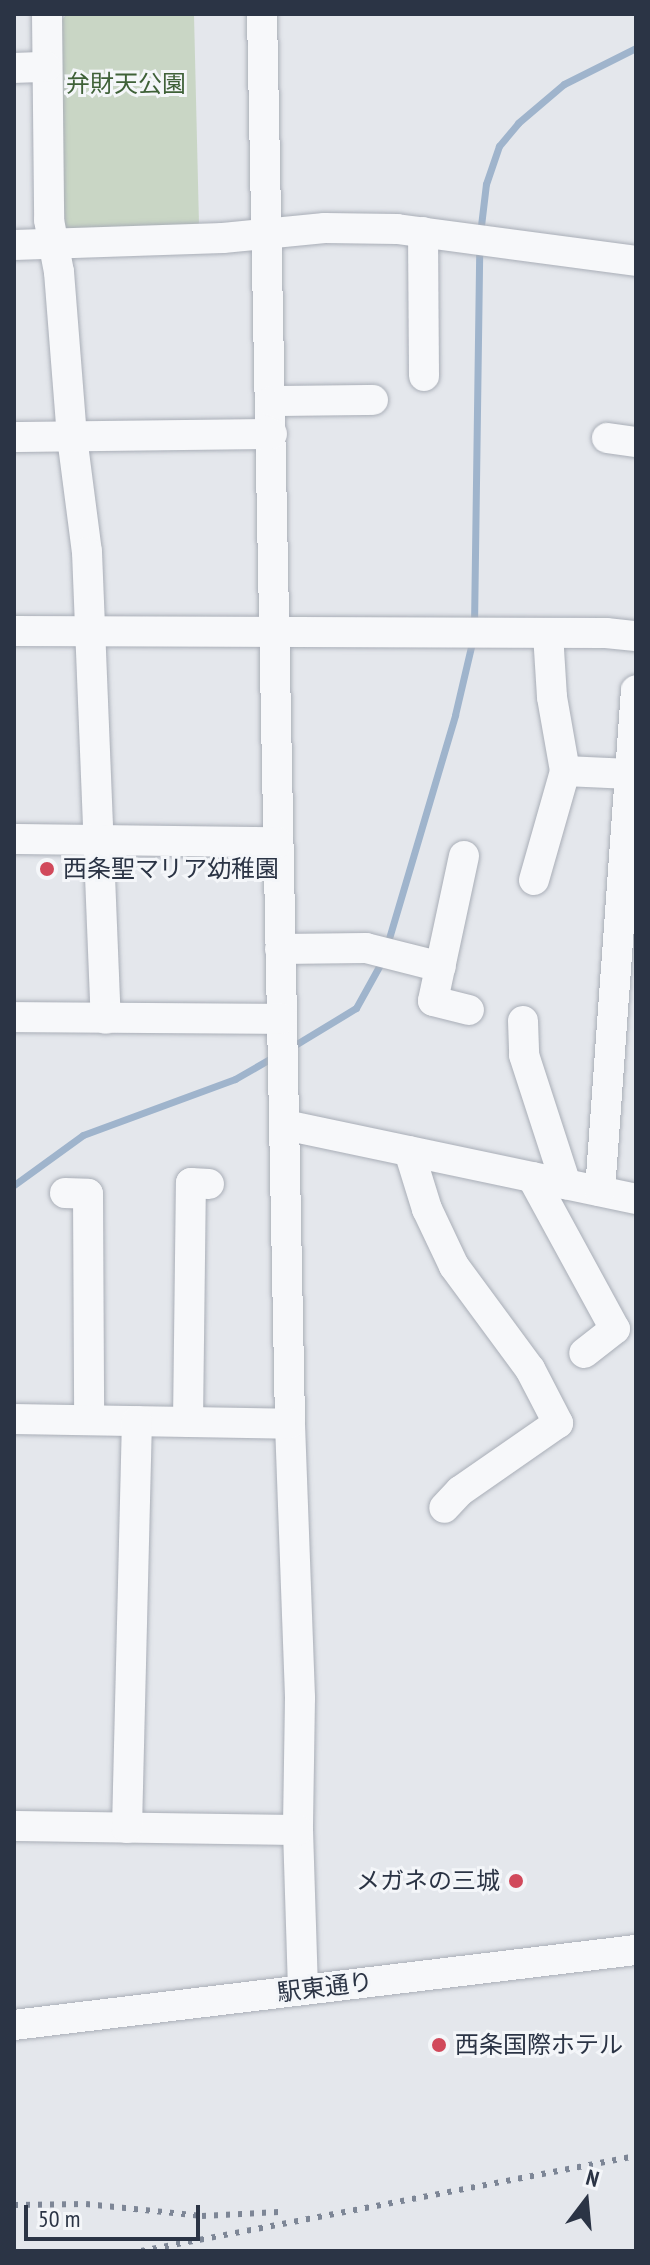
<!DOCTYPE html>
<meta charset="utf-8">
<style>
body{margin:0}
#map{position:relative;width:650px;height:2265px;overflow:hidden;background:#e4e7ec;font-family:"PT Sans Narrow","Noto Sans JP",sans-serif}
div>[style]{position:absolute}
.green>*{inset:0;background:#c9d6c5}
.stream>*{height:7px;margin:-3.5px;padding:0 3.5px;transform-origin:3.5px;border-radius:3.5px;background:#9fb4cc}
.roads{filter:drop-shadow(0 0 2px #a9aeb7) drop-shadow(0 0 2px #a9aeb7)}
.minor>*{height:30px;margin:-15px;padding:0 15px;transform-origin:15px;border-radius:15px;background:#f7f8fa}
.rail>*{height:6px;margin-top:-3px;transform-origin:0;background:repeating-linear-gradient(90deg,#7d8696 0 4px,transparent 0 12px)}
.dots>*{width:22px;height:22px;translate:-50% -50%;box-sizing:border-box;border:4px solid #f4f6f9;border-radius:50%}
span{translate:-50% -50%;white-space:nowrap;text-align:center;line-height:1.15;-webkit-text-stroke:6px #f4f6f9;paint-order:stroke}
.park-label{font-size:24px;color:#3f6138}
.poi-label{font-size:24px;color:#2b3445}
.left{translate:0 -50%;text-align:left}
.right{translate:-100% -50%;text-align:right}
.street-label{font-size:24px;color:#2b3445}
.frame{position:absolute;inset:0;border:16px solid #2b3445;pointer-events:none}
.north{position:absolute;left:546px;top:2161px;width:80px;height:80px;-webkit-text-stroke:6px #f4f6f9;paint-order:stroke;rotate:16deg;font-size:22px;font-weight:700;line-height:32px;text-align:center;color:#2b3445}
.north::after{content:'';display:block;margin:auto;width:28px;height:36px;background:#2b3445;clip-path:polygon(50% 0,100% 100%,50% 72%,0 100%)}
.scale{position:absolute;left:24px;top:2205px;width:176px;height:36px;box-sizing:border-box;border:4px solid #2b3445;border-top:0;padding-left:10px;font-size:24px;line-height:28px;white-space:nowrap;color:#2b3445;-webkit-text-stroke:6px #f4f6f9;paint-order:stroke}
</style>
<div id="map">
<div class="green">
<i style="clip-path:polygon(194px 15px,199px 225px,65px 229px,58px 25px,65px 16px)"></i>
</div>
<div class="stream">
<i style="left:480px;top:234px;width:50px;rotate:-83.2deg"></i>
<i style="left:486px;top:184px;width:40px;rotate:-71.1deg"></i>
<i style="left:499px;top:146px;width:30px;rotate:-50deg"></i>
<i style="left:518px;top:123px;width:60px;rotate:-40.3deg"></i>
<i style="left:564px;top:84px;width:80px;rotate:-26.6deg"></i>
<i style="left:474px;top:626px;width:380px;rotate:-89.2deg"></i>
<i style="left:387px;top:945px;width:240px;rotate:-73.5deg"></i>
<i style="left:455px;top:715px;width:79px;rotate:-76.8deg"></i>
<i style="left:290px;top:1048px;width:77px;rotate:-31.2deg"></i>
<i style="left:356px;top:1008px;width:54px;rotate:-61deg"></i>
<i style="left:14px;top:1185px;width:85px;rotate:-35.9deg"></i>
<i style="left:83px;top:1135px;width:162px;rotate:-20.2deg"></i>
<i style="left:235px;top:1079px;width:46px;rotate:-29.9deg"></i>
</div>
<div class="roads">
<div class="minor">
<i style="left:47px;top:14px;width:206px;rotate:89.4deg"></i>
<i style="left:49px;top:220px;width:53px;rotate:79.1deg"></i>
<i style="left:59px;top:272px;width:166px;rotate:85.5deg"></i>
<i style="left:72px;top:437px;width:116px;rotate:82.6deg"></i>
<i style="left:87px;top:552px;width:467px;rotate:87.7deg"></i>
<i style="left:262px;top:14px;width:1410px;rotate:88.86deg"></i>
<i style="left:290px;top:1424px;width:274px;rotate:87.9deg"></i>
<i style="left:300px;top:1698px;width:132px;rotate:90.9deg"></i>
<i style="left:298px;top:1830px;width:159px;rotate:88.2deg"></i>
<i style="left:14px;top:68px;width:32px;rotate:-2deg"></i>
<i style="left:423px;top:232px;width:144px;rotate:89.6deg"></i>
<i style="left:14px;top:245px;width:209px;rotate:-1.9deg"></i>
<i style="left:223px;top:238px;width:102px;rotate:-5.6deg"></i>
<i style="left:325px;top:228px;width:72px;rotate:0.8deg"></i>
<i style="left:397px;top:229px;width:241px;rotate:7.6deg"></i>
<i style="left:272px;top:401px;width:101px;rotate:-0.6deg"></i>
<i style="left:14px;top:437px;width:258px;rotate:-0.7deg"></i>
<i style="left:607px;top:438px;width:29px;rotate:8deg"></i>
<i style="left:14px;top:631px;width:592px;rotate:0.19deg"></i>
<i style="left:606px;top:633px;width:30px;rotate:6deg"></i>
<i style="left:565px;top:771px;width:65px;rotate:2.6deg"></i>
<i style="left:14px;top:839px;width:264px;rotate:0.7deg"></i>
<i style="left:464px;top:856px;width:148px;rotate:102.1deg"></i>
<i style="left:433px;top:1001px;width:37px;rotate:14deg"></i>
<i style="left:534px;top:880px;width:113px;rotate:-74.1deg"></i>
<i style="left:565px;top:771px;width:75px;rotate:-100deg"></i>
<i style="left:552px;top:697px;width:64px;rotate:-93.6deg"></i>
<i style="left:280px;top:949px;width:86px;rotate:-0.7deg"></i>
<i style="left:366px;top:948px;width:77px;rotate:14.2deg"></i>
<i style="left:14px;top:1017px;width:268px;rotate:0.4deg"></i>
<i style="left:523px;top:1021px;width:34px;rotate:88deg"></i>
<i style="left:524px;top:1055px;width:136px;rotate:72deg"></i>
<i style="left:285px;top:1125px;width:359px;rotate:11.9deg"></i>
<i style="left:409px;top:1151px;width:61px;rotate:72.8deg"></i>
<i style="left:427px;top:1209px;width:63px;rotate:64.7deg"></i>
<i style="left:454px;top:1266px;width:128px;rotate:53.6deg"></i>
<i style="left:530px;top:1369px;width:61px;rotate:62.6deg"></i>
<i style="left:558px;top:1423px;width:119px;rotate:145.2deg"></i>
<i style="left:460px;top:1491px;width:23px;rotate:133deg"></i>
<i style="left:532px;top:1177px;width:173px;rotate:61.4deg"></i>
<i style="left:615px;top:1329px;width:39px;rotate:142deg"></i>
<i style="left:600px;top:1191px;width:502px;rotate:-85.89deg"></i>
<i style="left:65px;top:1193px;width:23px;rotate:2deg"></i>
<i style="left:88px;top:1194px;width:226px;rotate:89.7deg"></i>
<i style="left:14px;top:1419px;width:276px;rotate:1deg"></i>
<i style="left:188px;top:1422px;width:239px;rotate:-89.3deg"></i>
<i style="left:191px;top:1183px;width:18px;rotate:3deg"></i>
<i style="left:14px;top:1826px;width:284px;rotate:0.8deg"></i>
<i style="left:127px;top:1828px;width:407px;rotate:-88.6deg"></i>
<i style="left:14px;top:2025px;width:627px;rotate:-6.88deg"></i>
</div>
</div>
<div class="rail">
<i style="left:14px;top:2205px;width:72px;rotate:-0.8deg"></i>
<i style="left:86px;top:2204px;width:117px;rotate:5.9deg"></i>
<i style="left:202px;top:2216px;width:77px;rotate:-3deg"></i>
<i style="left:141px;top:2251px;width:504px;rotate:-10.86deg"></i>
</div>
<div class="dots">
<i style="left:47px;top:869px;background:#d1495b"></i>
<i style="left:516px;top:1881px;background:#d1495b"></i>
<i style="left:439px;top:2045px;background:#d1495b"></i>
</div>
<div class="park-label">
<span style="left:126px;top:84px">弁財天公園</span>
</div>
<div class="poi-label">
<span class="left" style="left:63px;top:869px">西条聖マリア幼稚園</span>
<span class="right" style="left:500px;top:1881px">メガネの三城</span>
<span class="left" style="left:455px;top:2045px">西条国際ホテル</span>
</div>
<div class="street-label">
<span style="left:325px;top:1987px;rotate:-7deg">駅東通り</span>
</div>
<div class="frame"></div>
<div class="north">N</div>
<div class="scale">50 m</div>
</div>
